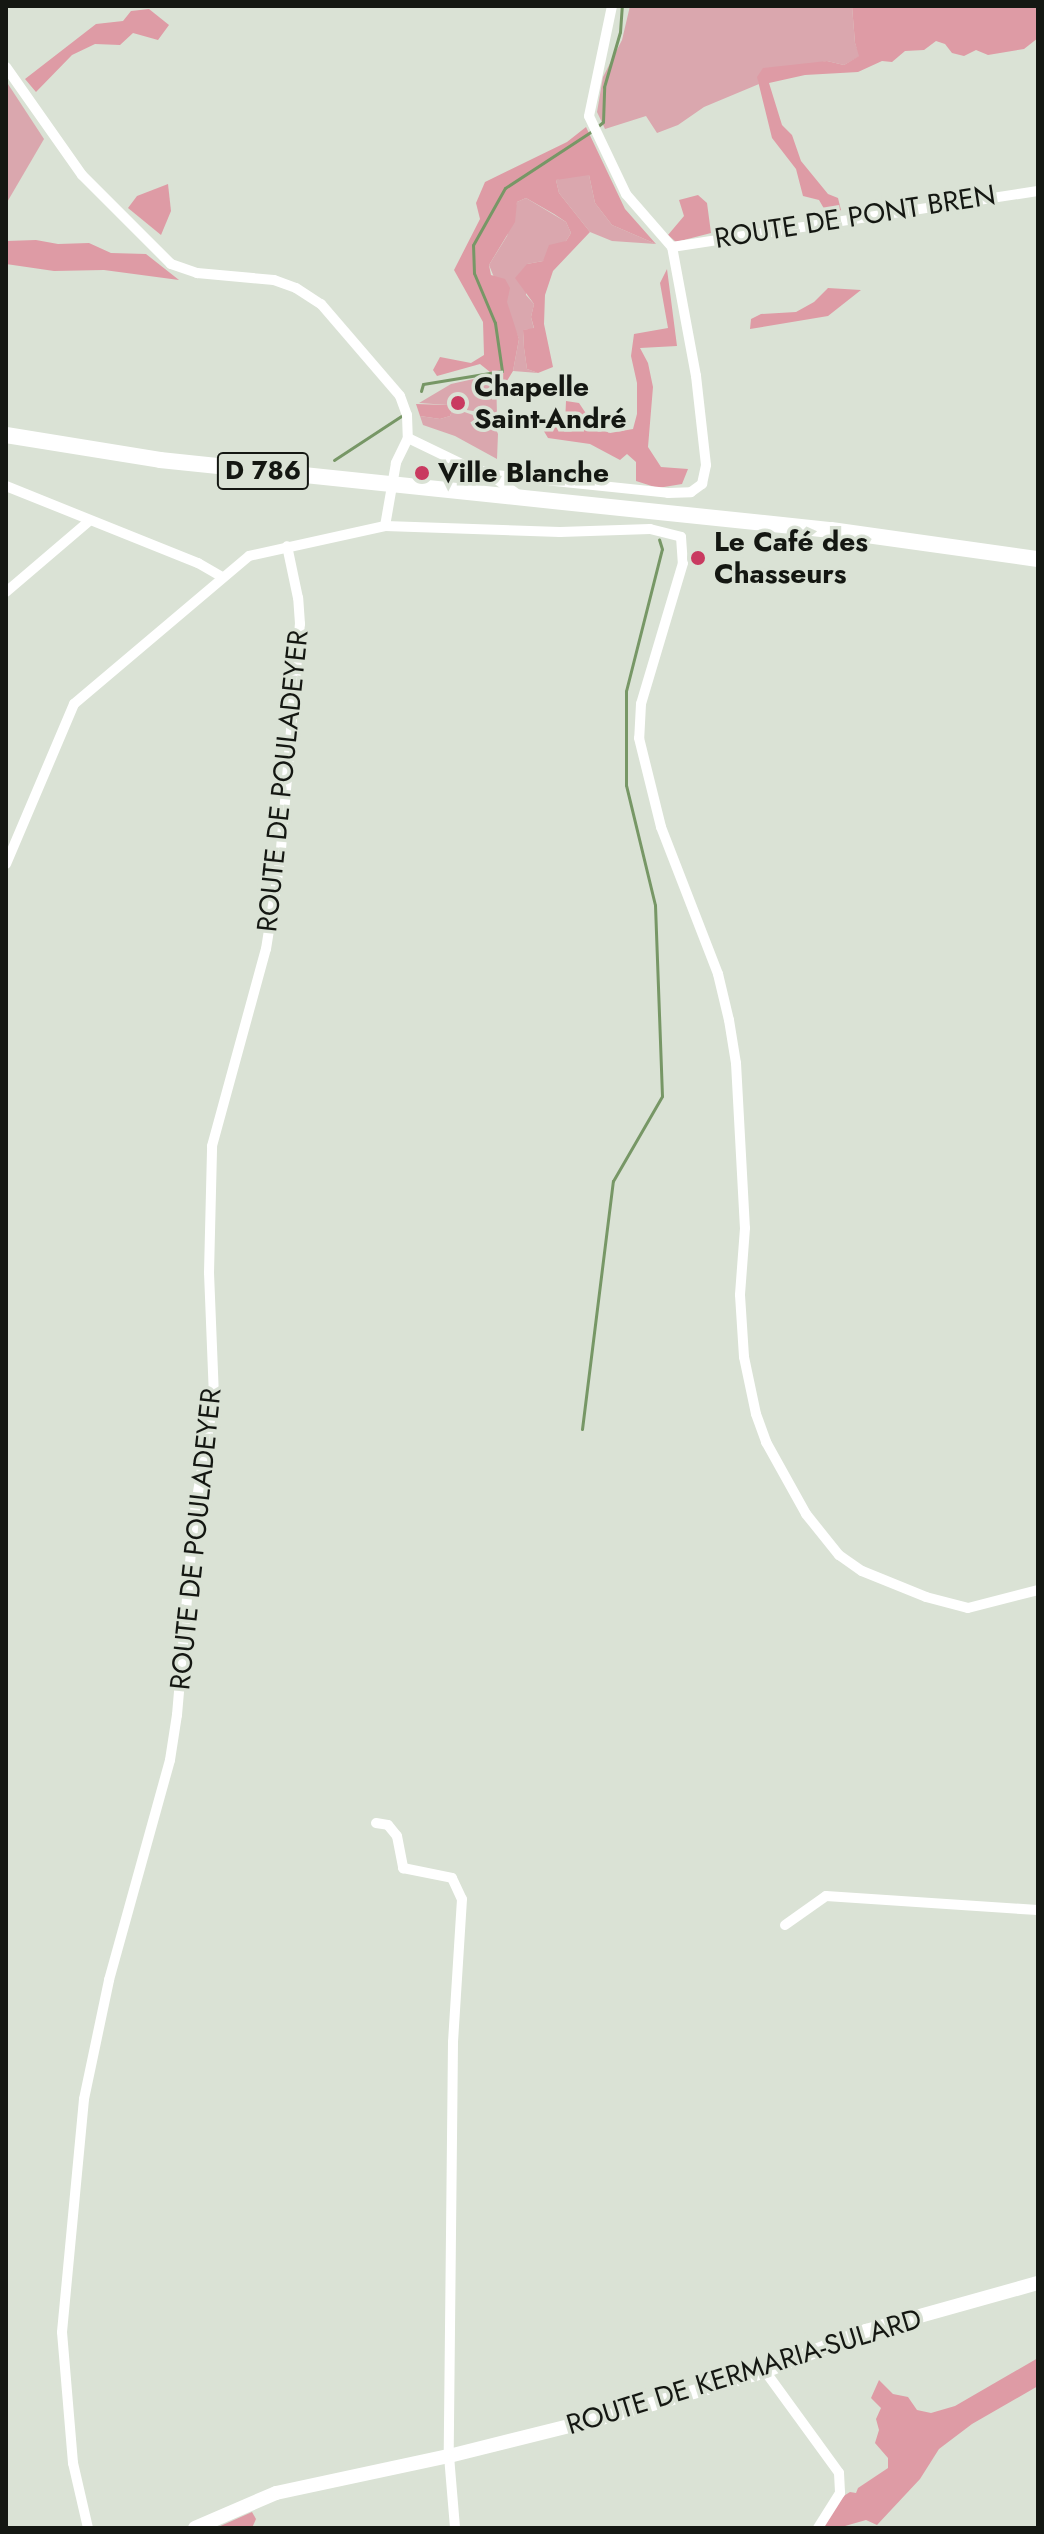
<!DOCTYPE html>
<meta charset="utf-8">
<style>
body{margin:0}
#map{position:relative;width:1044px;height:2534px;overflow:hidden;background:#dae2d5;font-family:Jost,sans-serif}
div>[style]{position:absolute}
.green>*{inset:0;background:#daa7ae}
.forest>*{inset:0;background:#de9ba5}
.stream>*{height:3px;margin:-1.5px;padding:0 1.5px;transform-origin:1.5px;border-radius:1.5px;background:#779766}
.street>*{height:10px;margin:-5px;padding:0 5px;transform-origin:5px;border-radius:5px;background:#fff}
.secondary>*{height:14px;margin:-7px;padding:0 7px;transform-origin:7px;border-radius:7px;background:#fff}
.primary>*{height:16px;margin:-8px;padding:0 8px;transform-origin:8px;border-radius:8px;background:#fff}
.dots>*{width:22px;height:22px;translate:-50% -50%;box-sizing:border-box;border:4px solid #dae2d5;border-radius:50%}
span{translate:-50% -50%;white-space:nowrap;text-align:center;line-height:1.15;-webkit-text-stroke:7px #dae2d5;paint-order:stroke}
.shield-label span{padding:2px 6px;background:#dae2d5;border:2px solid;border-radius:6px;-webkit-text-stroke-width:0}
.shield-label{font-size:26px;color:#141712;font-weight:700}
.street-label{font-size:28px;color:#141712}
.poi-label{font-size:28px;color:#141712;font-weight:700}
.left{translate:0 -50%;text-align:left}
.frame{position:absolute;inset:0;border:8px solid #141712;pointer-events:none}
</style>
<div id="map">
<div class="green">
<i style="clip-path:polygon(630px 6px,852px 6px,855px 43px,860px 56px,844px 65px,827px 61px,758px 77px,759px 84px,704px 107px,678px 125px,657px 133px,646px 116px,605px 129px,597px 112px,603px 77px,622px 40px)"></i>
<i style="clip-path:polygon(6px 81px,44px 139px,6px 204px)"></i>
<i style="clip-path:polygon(572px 175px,589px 175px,595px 203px,612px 225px,656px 244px,612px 241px,590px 232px,559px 193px,556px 180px)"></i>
<i style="clip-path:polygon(526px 198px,566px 222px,571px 233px,566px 241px,543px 261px,527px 264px,526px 295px,534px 304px,531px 317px,534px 329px,523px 330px,524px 348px,527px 369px,538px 373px,513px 371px,519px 339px,489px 265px,507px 236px,517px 202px)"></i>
<i style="clip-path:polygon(496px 374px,497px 415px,467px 410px,468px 401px,451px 396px,448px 405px,419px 403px,451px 384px)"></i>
<i style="clip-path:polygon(453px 408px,493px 422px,498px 434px,497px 459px,455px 436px,423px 425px,420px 416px,440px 419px,450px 416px)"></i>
</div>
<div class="forest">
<i style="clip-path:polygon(852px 6px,1038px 6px,1038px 38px,1024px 49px,988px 55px,976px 50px,964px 56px,952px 53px,945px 44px,936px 41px,924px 50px,905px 51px,892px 62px,882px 61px,858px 72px,805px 75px,769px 83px,782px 125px,792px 135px,801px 161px,828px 194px,838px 198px,841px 210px,835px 213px,826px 212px,819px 200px,803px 196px,796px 169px,772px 138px,757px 77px,763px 68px,827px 61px,844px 65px,859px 56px,855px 43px)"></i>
<i style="clip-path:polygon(149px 9px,169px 25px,158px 40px,133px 33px,120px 45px,95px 44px,72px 55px,36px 92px,25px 79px,96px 24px,123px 21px,131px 11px)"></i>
<i style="clip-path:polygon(586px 127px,625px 209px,656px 244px,612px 225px,595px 203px,589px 175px,556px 180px,559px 193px,590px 232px,553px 271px,545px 295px,544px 324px,553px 367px,538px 373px,527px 369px,524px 348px,523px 330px,534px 328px,531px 317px,534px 304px,515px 278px,527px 264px,543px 261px,549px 245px,566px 241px,571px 233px,566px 222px,554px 214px,526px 198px,517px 202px,515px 222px,489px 265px,491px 275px,505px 279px,510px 288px,507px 302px,519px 339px,513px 371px,505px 384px,480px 364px,437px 376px,433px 370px,440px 357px,471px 363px,484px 355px,483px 322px,454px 270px,480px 219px,476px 203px,485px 182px,567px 142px)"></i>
<i style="clip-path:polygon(168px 184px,171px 211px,161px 235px,128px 208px,137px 196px)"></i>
<i style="clip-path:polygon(698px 195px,707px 203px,711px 233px,676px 242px,668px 235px,684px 216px,679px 200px)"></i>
<i style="clip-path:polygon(36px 240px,58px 244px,89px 243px,111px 253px,146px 254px,179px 280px,104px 270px,54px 271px,6px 264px,6px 241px)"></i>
<i style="clip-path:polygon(667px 269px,677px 346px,640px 348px,648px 363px,653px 387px,648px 447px,661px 467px,688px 469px,682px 484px,658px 488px,636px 481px,636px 462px,627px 454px,620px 460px,590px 444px,548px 438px,542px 428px,565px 424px,566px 401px,579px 403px,595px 427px,610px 433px,633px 429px,637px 414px,637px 383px,631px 356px,634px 334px,668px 328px,660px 283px)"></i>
<i style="clip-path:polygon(828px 288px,861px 290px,828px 316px,750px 329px,751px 319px,761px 314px,796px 312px,814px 302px)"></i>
<i style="clip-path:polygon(416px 404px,448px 405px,453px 408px,450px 416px,440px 419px,420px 416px)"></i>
<i style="clip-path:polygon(1038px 2358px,1038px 2386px,972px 2424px,939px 2449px,920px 2479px,877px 2525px,866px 2520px,838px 2528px,821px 2528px,842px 2497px,850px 2492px,856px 2493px,858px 2488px,888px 2468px,888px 2458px,875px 2443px,879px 2430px,876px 2419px,881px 2408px,871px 2398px,879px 2380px,893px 2394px,908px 2397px,917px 2410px,931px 2413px,955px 2406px)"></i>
<i style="clip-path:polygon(252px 2512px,256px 2519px,252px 2528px,216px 2528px)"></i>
</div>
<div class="stream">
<i style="left:598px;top:126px;width:6px;rotate:-39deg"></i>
<i style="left:603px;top:122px;width:35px;rotate:-88deg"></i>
<i style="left:604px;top:87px;width:57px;rotate:-73.8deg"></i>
<i style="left:620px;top:32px;width:26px;rotate:-86deg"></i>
<i style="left:421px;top:391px;width:7px;rotate:-74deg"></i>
<i style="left:423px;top:384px;width:80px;rotate:-9.3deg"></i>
<i style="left:502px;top:371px;width:49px;rotate:-98.3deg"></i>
<i style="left:495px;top:323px;width:54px;rotate:-112.8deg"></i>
<i style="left:474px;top:273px;width:28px;rotate:-92deg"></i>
<i style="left:473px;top:245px;width:65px;rotate:-60.7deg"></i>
<i style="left:505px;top:188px;width:104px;rotate:-33.2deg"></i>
<i style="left:334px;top:460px;width:84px;rotate:-33.3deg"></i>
<i style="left:582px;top:1429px;width:250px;rotate:-82.9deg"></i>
<i style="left:613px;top:1181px;width:98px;rotate:-60deg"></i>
<i style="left:662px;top:1096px;width:191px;rotate:-92.1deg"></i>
<i style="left:655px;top:905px;width:123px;rotate:-103.6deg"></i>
<i style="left:626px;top:785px;width:94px;rotate:-90deg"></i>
<i style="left:626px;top:691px;width:146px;rotate:-75.8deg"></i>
<i style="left:662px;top:549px;width:10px;rotate:-107deg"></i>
</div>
<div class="street">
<i style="left:6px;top:67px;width:132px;rotate:54.9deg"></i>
<i style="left:82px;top:175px;width:126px;rotate:45deg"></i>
<i style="left:171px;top:264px;width:28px;rotate:19deg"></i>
<i style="left:197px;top:273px;width:77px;rotate:5.2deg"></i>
<i style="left:274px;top:280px;width:23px;rotate:20deg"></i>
<i style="left:296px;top:288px;width:30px;rotate:33deg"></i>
<i style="left:321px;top:304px;width:121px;rotate:49.3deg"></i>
<i style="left:400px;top:396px;width:20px;rotate:70deg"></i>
<i style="left:407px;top:415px;width:23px;rotate:88deg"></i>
<i style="left:408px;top:438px;width:28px;rotate:116deg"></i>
<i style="left:396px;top:463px;width:64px;rotate:99.9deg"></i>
<i style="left:385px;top:526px;width:139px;rotate:167.6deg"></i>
<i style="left:249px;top:556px;width:229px;rotate:139.8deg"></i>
<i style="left:74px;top:704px;width:174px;rotate:113deg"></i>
<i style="left:672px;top:247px;width:370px;rotate:-8.7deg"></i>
<i style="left:408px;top:438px;width:62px;rotate:25.7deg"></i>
<i style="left:464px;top:465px;width:33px;rotate:18deg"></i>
<i style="left:495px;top:475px;width:174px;rotate:5.9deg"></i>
<i style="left:668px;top:493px;width:23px;rotate:-2deg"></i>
<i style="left:691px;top:492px;width:14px;rotate:-36deg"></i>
<i style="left:702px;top:484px;width:19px;rotate:-78deg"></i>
<i style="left:706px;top:465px;width:90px;rotate:-96.4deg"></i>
<i style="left:696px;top:376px;width:131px;rotate:-100.5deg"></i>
<i style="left:672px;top:247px;width:70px;rotate:-131deg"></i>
<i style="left:626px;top:194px;width:86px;rotate:-115.4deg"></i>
<i style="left:589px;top:116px;width:112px;rotate:-78.2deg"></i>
<i style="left:488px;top:473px;width:36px;rotate:36deg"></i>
<i style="left:6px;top:486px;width:207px;rotate:21.9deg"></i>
<i style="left:198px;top:563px;width:28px;rotate:30deg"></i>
<i style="left:385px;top:526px;width:175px;rotate:2deg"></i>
<i style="left:560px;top:532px;width:90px;rotate:-1.9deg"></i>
<i style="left:650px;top:529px;width:32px;rotate:14deg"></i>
<i style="left:681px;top:537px;width:26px;rotate:86deg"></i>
<i style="left:683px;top:563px;width:147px;rotate:106.6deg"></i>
<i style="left:641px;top:704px;width:34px;rotate:93deg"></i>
<i style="left:639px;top:738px;width:92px;rotate:76.1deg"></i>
<i style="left:661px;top:827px;width:158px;rotate:68.8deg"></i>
<i style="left:718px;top:974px;width:47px;rotate:76.6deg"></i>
<i style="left:729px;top:1020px;width:44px;rotate:80.8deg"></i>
<i style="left:736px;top:1063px;width:165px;rotate:86.9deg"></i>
<i style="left:745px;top:1228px;width:67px;rotate:94.3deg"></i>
<i style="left:740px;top:1295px;width:62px;rotate:86.3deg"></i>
<i style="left:744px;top:1357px;width:58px;rotate:78.1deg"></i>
<i style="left:756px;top:1414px;width:30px;rotate:70deg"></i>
<i style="left:766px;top:1442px;width:82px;rotate:60.9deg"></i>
<i style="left:806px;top:1514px;width:53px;rotate:51.2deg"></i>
<i style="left:839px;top:1555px;width:28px;rotate:35deg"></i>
<i style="left:862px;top:1571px;width:69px;rotate:22.1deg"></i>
<i style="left:926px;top:1597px;width:43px;rotate:14.7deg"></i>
<i style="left:968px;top:1608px;width:72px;rotate:-14.4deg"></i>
<i style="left:6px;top:592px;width:109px;rotate:-40.5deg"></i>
<i style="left:376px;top:1823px;width:12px;rotate:9deg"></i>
<i style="left:388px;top:1825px;width:14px;rotate:51deg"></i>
<i style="left:397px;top:1836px;width:33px;rotate:79deg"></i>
<i style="left:403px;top:1868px;width:50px;rotate:11.5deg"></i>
<i style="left:452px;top:1878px;width:23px;rotate:65deg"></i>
<i style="left:462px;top:1899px;width:143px;rotate:93.6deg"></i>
<i style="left:453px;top:2042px;width:414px;rotate:90.6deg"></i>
<i style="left:449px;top:2456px;width:72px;rotate:85.2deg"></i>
<i style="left:785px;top:1925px;width:50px;rotate:-35.3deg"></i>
<i style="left:826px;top:1896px;width:212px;rotate:3.8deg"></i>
<i style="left:765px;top:2371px;width:126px;rotate:54deg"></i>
<i style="left:839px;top:2473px;width:20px;rotate:87deg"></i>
<i style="left:840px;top:2493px;width:41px;rotate:122.2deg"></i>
<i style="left:88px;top:2528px;width:67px;rotate:-103deg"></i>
<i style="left:73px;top:2463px;width:131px;rotate:-94.8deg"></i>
<i style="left:62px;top:2332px;width:234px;rotate:-84.6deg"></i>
<i style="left:84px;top:2099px;width:122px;rotate:-78.1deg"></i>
<i style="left:109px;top:1980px;width:228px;rotate:-74.5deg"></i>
<i style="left:170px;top:1760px;width:46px;rotate:-81.2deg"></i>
<i style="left:177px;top:1715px;width:200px;rotate:-85.1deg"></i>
<i style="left:194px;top:1516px;width:121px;rotate:-80.5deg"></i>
<i style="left:214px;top:1397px;width:124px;rotate:-92.3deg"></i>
<i style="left:209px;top:1273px;width:127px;rotate:-88.6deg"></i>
<i style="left:212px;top:1146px;width:204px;rotate:-74.7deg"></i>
<i style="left:266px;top:949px;width:89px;rotate:-81deg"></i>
<i style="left:280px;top:861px;width:238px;rotate:-85.2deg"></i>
<i style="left:300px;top:624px;width:26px;rotate:-94deg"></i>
<i style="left:298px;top:598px;width:53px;rotate:-101.9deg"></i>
</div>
<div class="secondary">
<i style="left:195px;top:2528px;width:88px;rotate:-23.4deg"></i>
<i style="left:276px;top:2493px;width:177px;rotate:-12.1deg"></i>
<i style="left:449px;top:2456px;width:181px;rotate:-14deg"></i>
<i style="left:625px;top:2412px;width:146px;rotate:-16.3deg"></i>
<i style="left:765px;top:2371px;width:109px;rotate:-21.6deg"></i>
<i style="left:866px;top:2331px;width:179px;rotate:-15.6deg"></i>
</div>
<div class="primary">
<i style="left:6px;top:435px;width:156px;rotate:9.2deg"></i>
<i style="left:160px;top:460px;width:675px;rotate:5.96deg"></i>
<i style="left:831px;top:530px;width:209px;rotate:8deg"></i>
</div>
<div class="dots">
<i style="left:458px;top:403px;background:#c93a60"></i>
<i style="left:422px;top:473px;background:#c93a60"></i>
<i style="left:698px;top:558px;background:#c93a60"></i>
</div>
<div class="shield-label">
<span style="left:263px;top:471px">D 786</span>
</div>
<div class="street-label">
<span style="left:855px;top:217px;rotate:-9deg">ROUTE DE PONT BREN</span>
<span style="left:283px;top:781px;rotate:-84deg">ROUTE DE POULADEYER</span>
<span style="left:196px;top:1539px;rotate:-84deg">ROUTE DE POULADEYER</span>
<span style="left:744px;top:2372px;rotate:-17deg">ROUTE DE KERMARIA-SULARD</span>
</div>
<div class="poi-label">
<span class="left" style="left:474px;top:403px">Chapelle<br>Saint-André</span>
<span class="left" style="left:438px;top:473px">Ville Blanche</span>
<span class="left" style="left:714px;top:558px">Le Café des<br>Chasseurs</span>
</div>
<div class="frame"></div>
</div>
